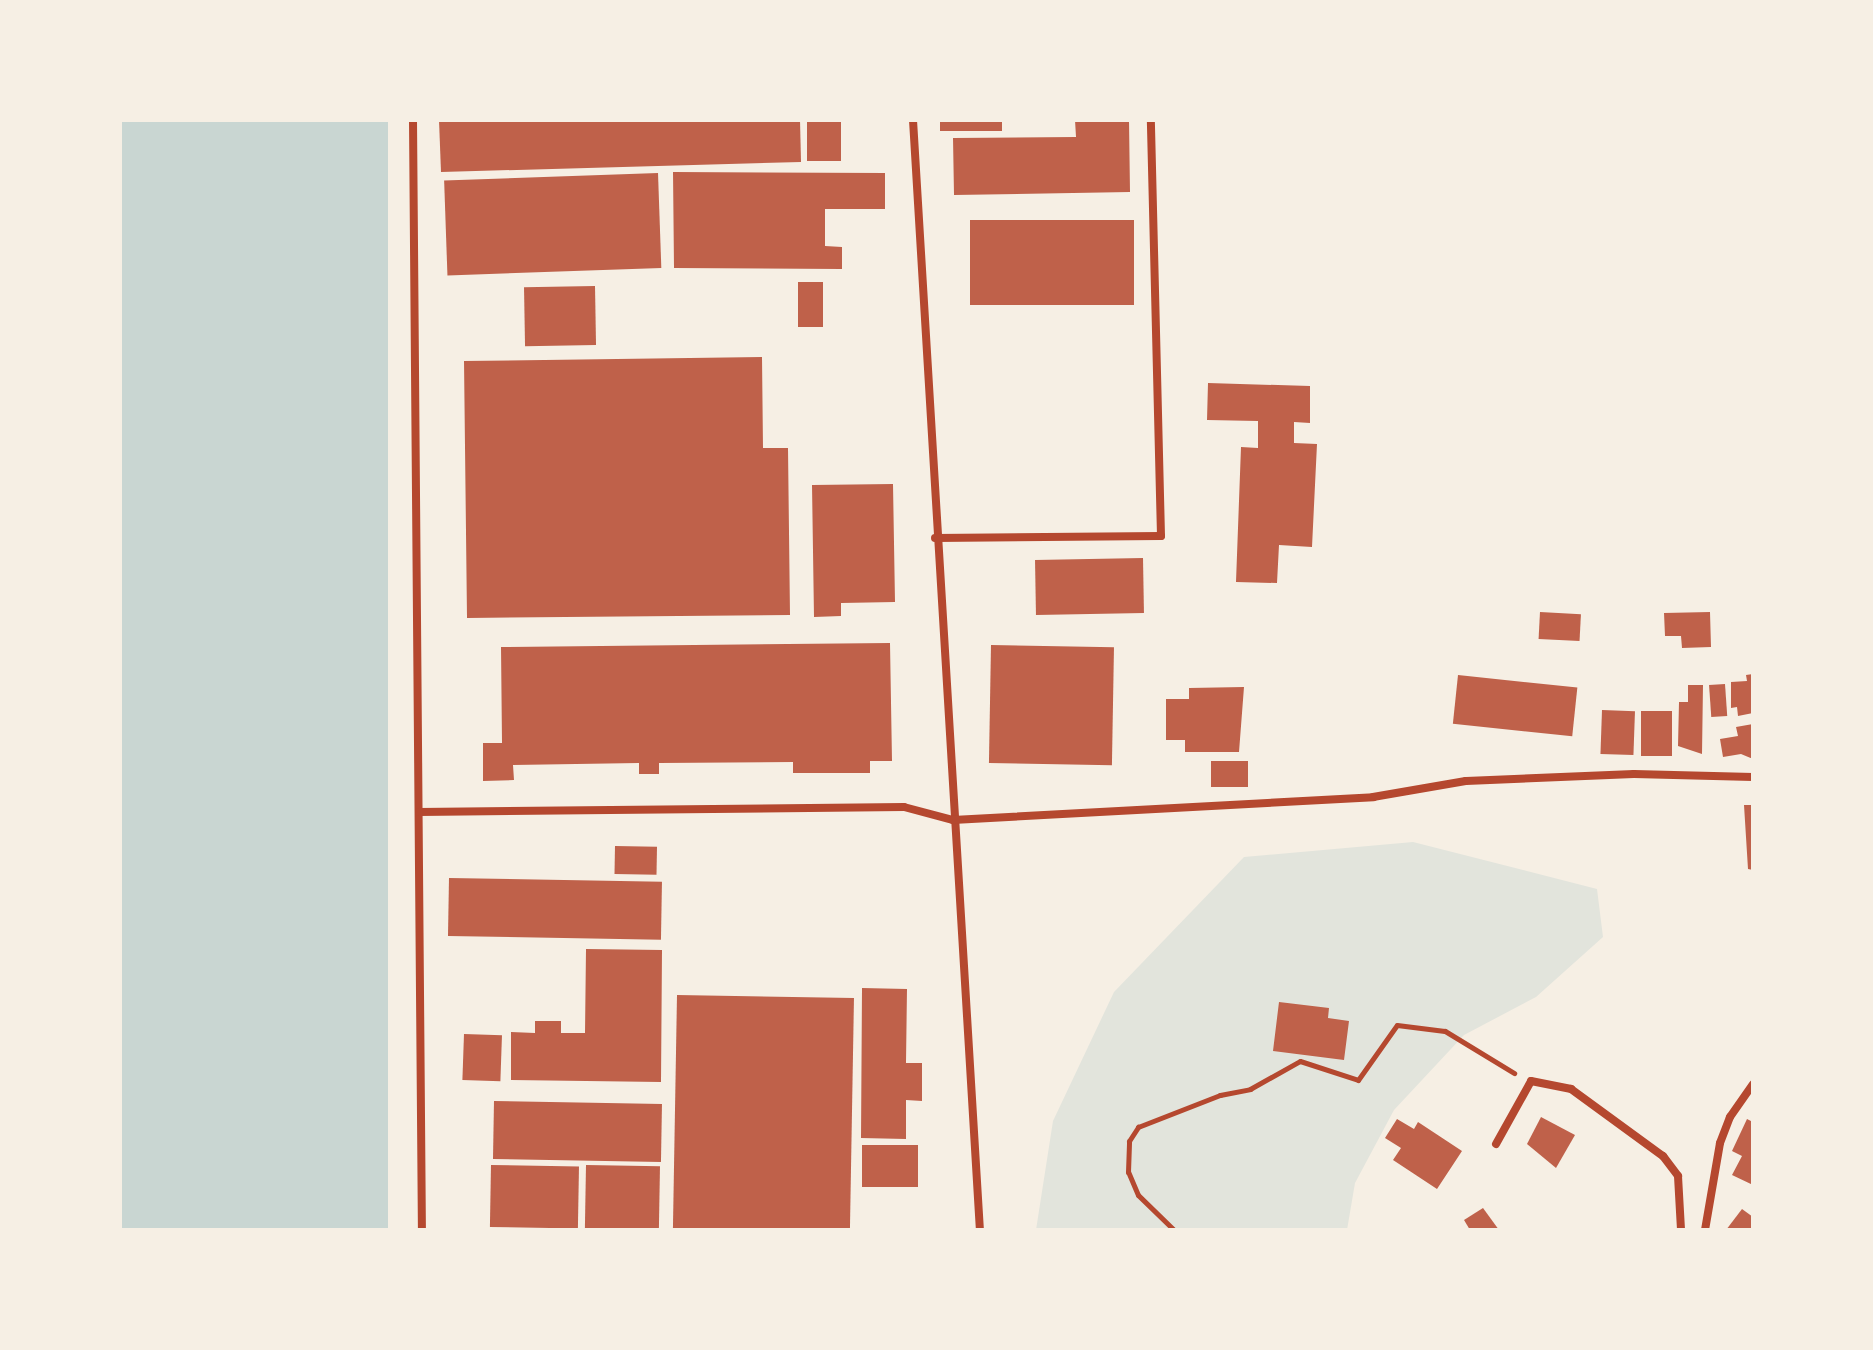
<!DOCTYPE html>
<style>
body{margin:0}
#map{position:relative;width:1873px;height:1350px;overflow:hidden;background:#f6efe4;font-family:"Noto Sans",sans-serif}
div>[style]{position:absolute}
.green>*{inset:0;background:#e2e4dc}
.water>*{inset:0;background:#c9d6d2;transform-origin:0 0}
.building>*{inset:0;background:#bf614a;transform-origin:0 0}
.path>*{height:5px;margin:-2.5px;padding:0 2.5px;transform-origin:2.5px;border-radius:2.5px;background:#b5482f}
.minor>*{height:8px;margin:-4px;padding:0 4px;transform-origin:4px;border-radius:4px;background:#b5482f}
span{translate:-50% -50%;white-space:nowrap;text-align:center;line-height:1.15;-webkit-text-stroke:8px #f6efe4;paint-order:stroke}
.frame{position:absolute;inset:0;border:122px solid #f6efe4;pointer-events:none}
</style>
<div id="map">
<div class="green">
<i style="clip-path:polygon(1413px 842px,1597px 889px,1603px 937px,1536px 997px,1464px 1035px,1394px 1110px,1355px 1183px,1347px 1230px,1036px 1230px,1053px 1121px,1114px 992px,1244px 857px)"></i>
</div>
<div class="water">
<i style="left:120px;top:120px;width:268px;height:1110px"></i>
</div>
<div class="building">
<i style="clip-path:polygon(439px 120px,800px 120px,801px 162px,441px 172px)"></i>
<i style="left:807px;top:120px;width:34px;height:41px"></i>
<i style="left:940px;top:120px;width:62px;height:11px"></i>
<i style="clip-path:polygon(1075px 120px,1129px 120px,1130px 192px,954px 195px,953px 138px,1076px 137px)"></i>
<i style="clip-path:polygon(673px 172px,885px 173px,885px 209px,825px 209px,825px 246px,842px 247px,842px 269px,674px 268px)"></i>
<i style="left:658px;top:173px;width:95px;height:214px;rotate:88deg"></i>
<i style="left:970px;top:220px;width:164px;height:85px"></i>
<i style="left:798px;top:282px;width:25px;height:45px"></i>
<i style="left:595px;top:286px;width:59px;height:71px;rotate:89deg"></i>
<i style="clip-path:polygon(762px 357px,763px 448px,788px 448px,790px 615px,467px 618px,464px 361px)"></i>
<i style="clip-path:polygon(1208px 383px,1310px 386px,1310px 423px,1294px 422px,1294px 443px,1317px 444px,1312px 547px,1279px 545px,1277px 583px,1236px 582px,1241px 447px,1258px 448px,1258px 421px,1207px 420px)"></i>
<i style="clip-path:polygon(893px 484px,895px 602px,841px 603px,841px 616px,814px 617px,812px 485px)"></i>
<i style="left:1143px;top:558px;width:55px;height:108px;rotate:89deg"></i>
<i style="left:1540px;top:612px;width:41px;height:27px;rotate:3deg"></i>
<i style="clip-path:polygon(1710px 612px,1711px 647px,1682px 648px,1681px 636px,1665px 636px,1664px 613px)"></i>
<i style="clip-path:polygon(890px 643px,892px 761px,870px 761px,870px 773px,793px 773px,793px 762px,659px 763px,659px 774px,639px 774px,639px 763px,513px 765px,514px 780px,483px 781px,483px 743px,502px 743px,501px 647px)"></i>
<i style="left:991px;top:645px;width:123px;height:118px;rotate:1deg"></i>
<i style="clip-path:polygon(1753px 674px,1753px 713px,1738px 716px,1737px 707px,1731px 708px,1731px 682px,1747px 681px,1746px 675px)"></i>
<i style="left:1458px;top:675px;width:120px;height:49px;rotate:6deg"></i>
<i style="left:1725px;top:684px;width:32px;height:16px;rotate:86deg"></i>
<i style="clip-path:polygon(1688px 685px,1703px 685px,1702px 754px,1678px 746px,1679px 702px,1688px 702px)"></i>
<i style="clip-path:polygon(1244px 687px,1239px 752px,1185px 752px,1185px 740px,1166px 740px,1166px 699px,1189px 699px,1189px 688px)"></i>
<i style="left:1602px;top:710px;width:33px;height:44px;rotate:2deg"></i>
<i style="left:1641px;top:711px;width:31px;height:45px"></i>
<i style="clip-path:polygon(1753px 724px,1753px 759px,1741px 754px,1723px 757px,1720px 739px,1738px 736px,1736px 727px)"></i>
<i style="left:1211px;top:761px;width:37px;height:26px"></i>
<i style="clip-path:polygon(1744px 805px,1753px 805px,1753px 870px,1748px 869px)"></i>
<i style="left:615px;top:846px;width:42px;height:28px;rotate:1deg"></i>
<i style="left:449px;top:878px;width:213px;height:58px;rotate:1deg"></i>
<i style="clip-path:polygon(586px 949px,662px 950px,661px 1082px,511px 1080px,511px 1032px,535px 1033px,535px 1021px,561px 1021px,561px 1033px,585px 1033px)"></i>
<i style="clip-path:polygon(862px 988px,907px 989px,906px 1063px,922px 1063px,922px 1101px,906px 1100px,906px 1139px,861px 1138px)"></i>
<i style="left:677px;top:995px;width:177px;height:235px;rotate:1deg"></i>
<i style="clip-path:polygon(1279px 1002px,1329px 1008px,1328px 1018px,1349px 1021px,1344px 1060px,1273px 1051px)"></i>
<i style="left:464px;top:1034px;width:38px;height:46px;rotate:2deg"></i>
<i style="left:494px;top:1101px;width:168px;height:58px;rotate:1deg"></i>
<i style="clip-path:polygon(1541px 1117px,1575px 1135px,1556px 1168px,1527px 1144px)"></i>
<i style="clip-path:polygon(1397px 1119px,1414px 1129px,1418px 1122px,1462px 1151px,1437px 1189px,1393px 1160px,1401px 1148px,1385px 1138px)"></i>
<i style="clip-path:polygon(1747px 1119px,1753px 1122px,1753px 1185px,1732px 1175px,1742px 1156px,1732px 1151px)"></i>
<i style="left:862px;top:1145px;width:56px;height:42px"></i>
<i style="left:491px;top:1165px;width:88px;height:62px;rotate:1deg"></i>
<i style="left:586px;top:1165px;width:74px;height:65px;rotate:1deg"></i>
<i style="clip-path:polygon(1483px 1208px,1499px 1230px,1470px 1230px,1464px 1220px)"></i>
<i style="clip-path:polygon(1742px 1209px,1753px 1217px,1753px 1230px,1726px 1230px)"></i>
</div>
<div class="path">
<i style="left:1174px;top:1230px;width:50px;rotate:-135.8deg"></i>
<i style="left:1138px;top:1195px;width:25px;rotate:-113deg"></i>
<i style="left:1128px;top:1172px;width:31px;rotate:-88deg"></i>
<i style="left:1129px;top:1141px;width:17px;rotate:-57deg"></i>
<i style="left:1138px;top:1127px;width:88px;rotate:-21.3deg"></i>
<i style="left:1220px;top:1095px;width:31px;rotate:-11deg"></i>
<i style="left:1250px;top:1089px;width:57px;rotate:-29.2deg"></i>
<i style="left:1300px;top:1061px;width:61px;rotate:18.1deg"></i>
<i style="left:1358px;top:1080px;width:67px;rotate:-54.7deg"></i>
<i style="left:1397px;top:1025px;width:48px;rotate:7.1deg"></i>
<i style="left:1445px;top:1031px;width:81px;rotate:31.3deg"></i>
</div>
<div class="minor">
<i style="left:413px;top:120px;width:1110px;rotate:89.54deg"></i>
<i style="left:913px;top:120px;width:1112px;rotate:86.55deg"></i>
<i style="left:935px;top:538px;width:226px;rotate:-0.5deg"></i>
<i style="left:1161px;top:536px;width:416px;rotate:-91.4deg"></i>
<i style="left:419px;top:812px;width:485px;rotate:-0.6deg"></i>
<i style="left:904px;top:807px;width:51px;rotate:14.9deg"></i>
<i style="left:953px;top:820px;width:421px;rotate:-3.1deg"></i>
<i style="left:1373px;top:797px;width:94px;rotate:-9.8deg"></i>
<i style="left:1466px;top:781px;width:168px;rotate:-2.4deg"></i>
<i style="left:1634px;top:774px;width:119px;rotate:1.4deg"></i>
<i style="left:1496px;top:1144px;width:72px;rotate:-60.9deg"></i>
<i style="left:1531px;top:1081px;width:41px;rotate:11.3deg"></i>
<i style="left:1571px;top:1089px;width:114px;rotate:36.1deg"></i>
<i style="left:1663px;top:1156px;width:25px;rotate:53deg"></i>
<i style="left:1678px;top:1176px;width:54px;rotate:86.8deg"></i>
<i style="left:1705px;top:1230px;width:88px;rotate:-80.2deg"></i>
<i style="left:1720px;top:1143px;width:28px;rotate:-69deg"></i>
<i style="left:1730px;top:1117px;width:40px;rotate:-55.1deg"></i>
</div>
<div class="frame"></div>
</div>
